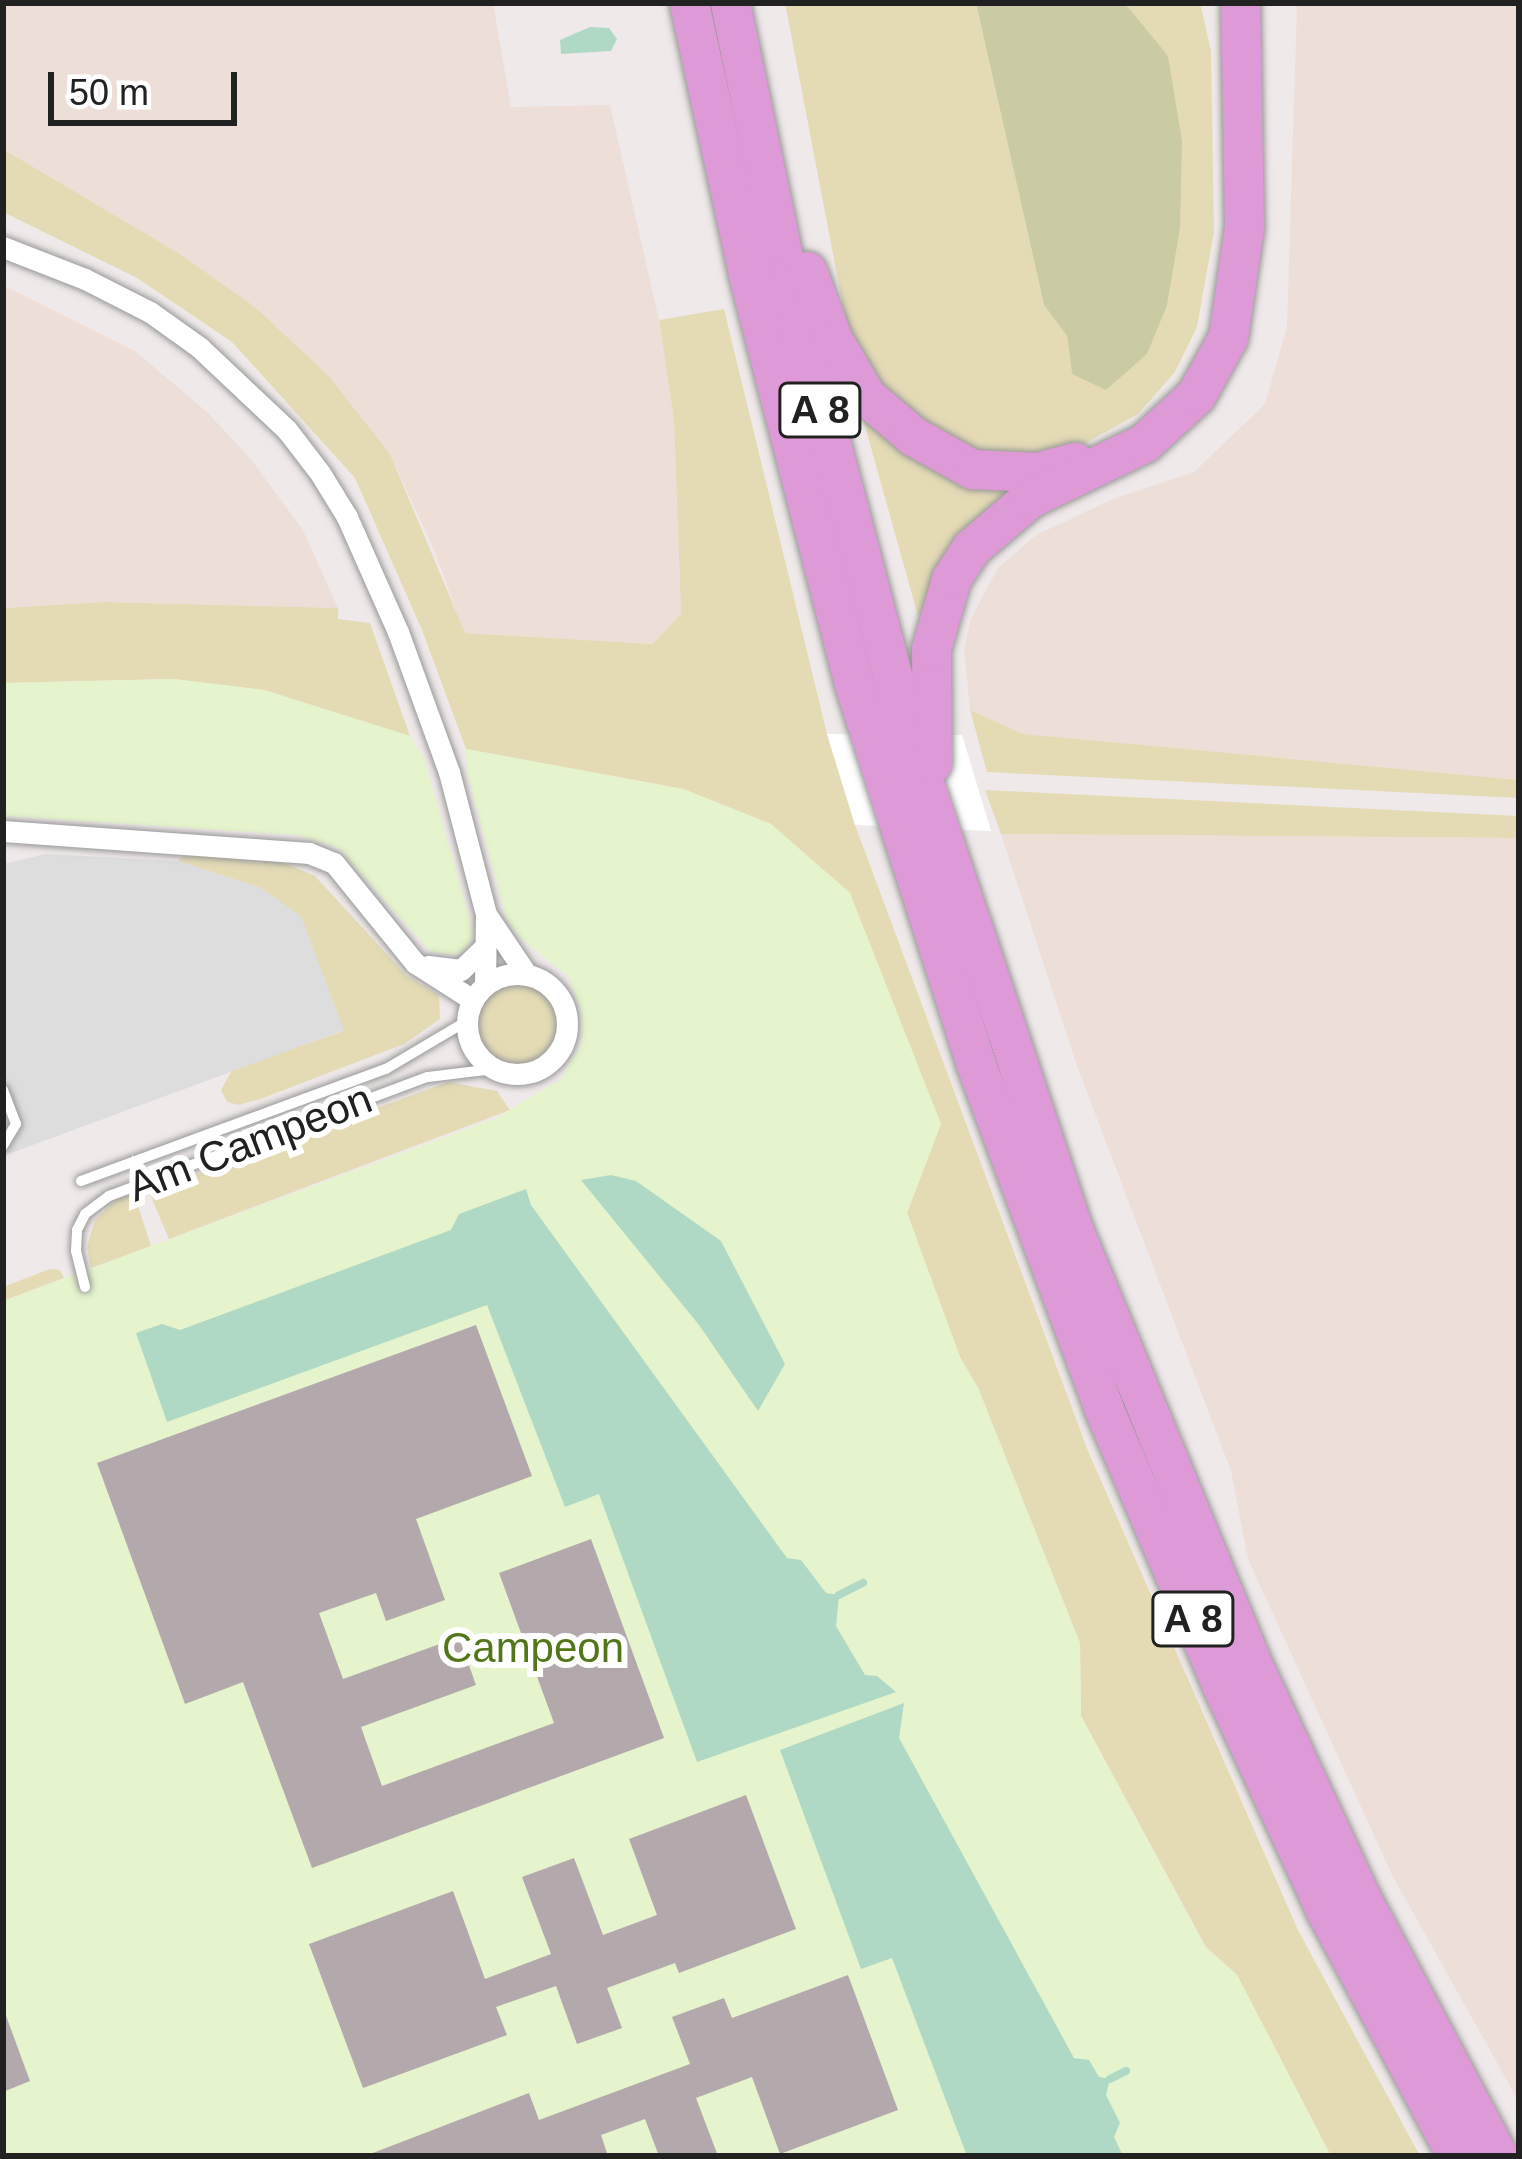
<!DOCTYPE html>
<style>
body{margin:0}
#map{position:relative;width:1522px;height:2159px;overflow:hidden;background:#f0e9e9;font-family:Arial,sans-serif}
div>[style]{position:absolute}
.farmland>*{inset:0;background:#eddfd7}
.grass>*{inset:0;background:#e4dbb5}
.round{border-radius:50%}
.forest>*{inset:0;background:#cacba2}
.park>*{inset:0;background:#e5f4cc}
.parking>*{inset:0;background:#ddd}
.water>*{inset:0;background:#afd9c5}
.pier>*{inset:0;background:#fff}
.stream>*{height:8px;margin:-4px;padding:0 4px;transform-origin:4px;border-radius:4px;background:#afd9c5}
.building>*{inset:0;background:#b3a8ab}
.roads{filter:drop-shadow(0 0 3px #989898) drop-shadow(0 0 3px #989898)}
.lane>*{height:10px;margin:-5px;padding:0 5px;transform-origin:5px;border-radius:5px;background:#fff}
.street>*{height:21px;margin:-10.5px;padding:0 10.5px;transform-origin:10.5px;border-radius:10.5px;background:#fff}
.street>.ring{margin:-10.5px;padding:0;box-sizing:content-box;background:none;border:21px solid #fff;border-radius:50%}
.highway>*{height:39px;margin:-19.5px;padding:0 19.5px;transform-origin:19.5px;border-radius:19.5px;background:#de9ad6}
span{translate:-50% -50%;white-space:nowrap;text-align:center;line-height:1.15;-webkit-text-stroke:12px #fff;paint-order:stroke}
.shield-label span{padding:3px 9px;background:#fff;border:3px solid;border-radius:9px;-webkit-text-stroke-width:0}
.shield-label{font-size:39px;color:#212121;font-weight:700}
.street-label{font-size:42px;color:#212121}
.park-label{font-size:42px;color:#527619}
.frame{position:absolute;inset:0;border:6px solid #212121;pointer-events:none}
.scale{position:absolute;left:48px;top:72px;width:189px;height:54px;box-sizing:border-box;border:6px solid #212121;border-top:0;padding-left:15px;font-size:36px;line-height:42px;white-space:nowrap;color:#212121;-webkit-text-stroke:9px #fff;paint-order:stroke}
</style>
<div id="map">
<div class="farmland">
<i style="clip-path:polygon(3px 3px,493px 3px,511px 107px,610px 105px,659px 320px,674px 420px,681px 614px,654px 644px,464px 633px,435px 552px,390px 454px,328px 375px,255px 307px,180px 254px,3px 149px)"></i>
<i style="clip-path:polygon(1297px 3px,1519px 3px,1519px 780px,1022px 734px,970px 710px,964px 649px,971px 618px,998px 568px,1036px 535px,1113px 499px,1194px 472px,1265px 404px,1287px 327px)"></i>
<i style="clip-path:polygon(3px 285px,135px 351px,207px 412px,250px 458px,303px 530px,338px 608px,105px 602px,3px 608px)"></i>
<i style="clip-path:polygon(1001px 834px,1519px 838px,1519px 2102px,1393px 1877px,1248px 1559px,1231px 1471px,1077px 1066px)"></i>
</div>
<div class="grass">
<i style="clip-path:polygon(785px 3px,976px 3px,1044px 305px,1067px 336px,1072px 374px,1128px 7px,1115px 3px,1200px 3px,1211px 51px,1214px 232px,1197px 327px,1175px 372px,1138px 414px,1084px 444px,1030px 455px,985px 454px,911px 416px,882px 386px,846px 322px)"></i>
<i style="clip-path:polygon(3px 149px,180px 254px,255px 307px,328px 375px,390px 454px,465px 633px,653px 644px,681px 614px,674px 420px,659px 320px,724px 309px,827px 734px,855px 825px,1088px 1451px,1298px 1930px,1420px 2156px,1331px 2156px,1237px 1975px,1206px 1947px,1081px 1716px,1080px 1643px,978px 1388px,960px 1357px,907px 1213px,941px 1123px,771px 824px,683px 789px,466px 749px,422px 630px,355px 478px,232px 342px,137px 278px,3px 212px)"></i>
<i style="clip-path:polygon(863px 419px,1018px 487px,956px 541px,918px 616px)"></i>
<i style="clip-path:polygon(105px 602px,338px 608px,338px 619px,370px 623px,410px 736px,264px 690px,173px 679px,3px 683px,3px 608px)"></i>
<i style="clip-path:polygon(970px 710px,1023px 734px,1519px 780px,1519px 798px,987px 772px)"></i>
<i style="clip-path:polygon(985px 790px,1519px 816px,1519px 838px,1001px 834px)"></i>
<i style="clip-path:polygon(185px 854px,284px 863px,315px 876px,406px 975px,439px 995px,440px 1019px,404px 1044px,263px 1098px,239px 1105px,227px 1102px,221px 1090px,232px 1070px,343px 1031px,261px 888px,178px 861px)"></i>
<i class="round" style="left:476px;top:984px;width:80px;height:80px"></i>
<i style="clip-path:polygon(448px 1082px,497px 1091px,510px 1110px,169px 1239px,149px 1192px)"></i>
<i style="clip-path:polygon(134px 1194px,151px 1246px,91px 1268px,87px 1247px,95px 1220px,117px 1199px)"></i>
<i style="clip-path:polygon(50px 1269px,60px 1270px,64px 1278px,3px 1301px,3px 1287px)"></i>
</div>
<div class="forest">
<i style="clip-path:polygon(976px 3px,1115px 3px,1128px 7px,1168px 56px,1182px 141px,1180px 228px,1167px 305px,1147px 354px,1106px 390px,1072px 374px,1067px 336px,1044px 305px)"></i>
</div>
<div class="park">
<i style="clip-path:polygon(173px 679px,264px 690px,410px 736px,424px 758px,468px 913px,473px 937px,466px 949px,456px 955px,431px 952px,338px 848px,297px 835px,3px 816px,3px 683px)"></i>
<i style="clip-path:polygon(466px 749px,683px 789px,771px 824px,850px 893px,941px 1124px,907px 1213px,960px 1357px,978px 1388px,1080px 1643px,1081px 1716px,1205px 1947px,1237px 1975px,1331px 2156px,3px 2156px,3px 1301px,494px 1119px,561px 1079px,581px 1044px,582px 1014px,569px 977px,519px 937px,506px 917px,467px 772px)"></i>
</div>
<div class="parking">
<i style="clip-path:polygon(46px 854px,178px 861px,261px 888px,301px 916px,344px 1030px,3px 1156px,3px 864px)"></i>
</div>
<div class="water">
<i style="clip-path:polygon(590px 27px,609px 28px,617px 39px,611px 51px,561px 54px,560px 40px)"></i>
<i style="clip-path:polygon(611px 1175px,636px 1181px,721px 1241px,785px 1364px,758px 1411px,699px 1325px,581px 1180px)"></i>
<i style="clip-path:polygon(526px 1189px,531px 1205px,787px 1558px,801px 1560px,826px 1593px,839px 1595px,836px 1626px,865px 1675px,877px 1676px,896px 1692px,697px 1762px,599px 1494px,565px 1507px,487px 1305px,167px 1422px,136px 1333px,162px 1324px,180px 1330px,451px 1230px,459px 1214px)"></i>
<i style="clip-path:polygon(904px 1703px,899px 1738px,1074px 2058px,1089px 2060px,1099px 2077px,1110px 2079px,1106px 2095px,1120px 2123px,1114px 2137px,1123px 2156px,967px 2156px,892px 1958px,861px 1969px,780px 1750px)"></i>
</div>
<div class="pier">
<i style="clip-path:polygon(827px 734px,962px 735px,991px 831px,855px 825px)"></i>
</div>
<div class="stream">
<i style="left:839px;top:1595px;width:27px;rotate:-27deg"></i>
<i style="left:1110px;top:2079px;width:18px;rotate:-27deg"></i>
</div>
<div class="building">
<i style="clip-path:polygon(476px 1325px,532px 1476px,416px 1519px,445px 1600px,386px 1621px,376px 1593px,319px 1613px,343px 1679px,459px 1637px,476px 1685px,361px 1727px,382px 1786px,554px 1723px,499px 1573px,591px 1539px,664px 1738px,312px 1868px,243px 1682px,185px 1704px,97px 1463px)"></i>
<i style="clip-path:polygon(746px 1795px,796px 1929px,679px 1973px,675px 1963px,607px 1988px,622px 2028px,577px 2044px,556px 1986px,496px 2007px,507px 2035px,363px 2088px,309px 1944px,453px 1891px,485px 1979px,551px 1954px,522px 1877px,574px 1858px,603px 1935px,657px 1915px,629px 1839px)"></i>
<i style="clip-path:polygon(848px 1975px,898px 2110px,780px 2154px,752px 2077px,696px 2098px,718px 2156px,659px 2156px,645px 2119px,601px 2135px,608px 2156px,365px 2156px,529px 2093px,539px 2120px,690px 2064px,672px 2017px,724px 1998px,732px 2018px)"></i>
<i style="clip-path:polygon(5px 2013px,30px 2081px,3px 2092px,3px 2014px)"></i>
</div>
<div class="roads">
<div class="lane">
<i style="left:3px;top:1090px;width:36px;rotate:69deg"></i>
<i style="left:16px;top:1124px;width:26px;rotate:121deg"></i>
<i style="left:81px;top:1181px;width:325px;rotate:-20.2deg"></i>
<i style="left:386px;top:1069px;width:94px;rotate:-30.7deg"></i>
<i style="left:85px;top:1287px;width:37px;rotate:-104deg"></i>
<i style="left:76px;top:1251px;width:21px;rotate:-87deg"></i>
<i style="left:77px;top:1230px;width:18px;rotate:-63deg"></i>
<i style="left:85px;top:1214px;width:30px;rotate:-37deg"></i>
<i style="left:109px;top:1196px;width:340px;rotate:-20.5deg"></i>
<i style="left:428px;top:1077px;width:66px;rotate:-6.9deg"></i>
</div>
<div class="street">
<i style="left:3px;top:247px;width:88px;rotate:21.3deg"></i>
<i style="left:85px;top:279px;width:73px;rotate:26.9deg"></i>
<i style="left:150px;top:312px;width:60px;rotate:35.5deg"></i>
<i style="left:199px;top:347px;width:121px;rotate:43.3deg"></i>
<i style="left:287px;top:430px;width:54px;rotate:52.5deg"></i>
<i style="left:320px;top:473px;width:52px;rotate:58.5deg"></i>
<i style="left:347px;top:517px;width:126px;rotate:66.1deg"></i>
<i style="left:398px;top:632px;width:149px;rotate:70deg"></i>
<i style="left:449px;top:772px;width:147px;rotate:75.4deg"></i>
<i style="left:486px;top:914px;width:71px;rotate:90.8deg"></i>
<i style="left:3px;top:831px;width:307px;rotate:4.1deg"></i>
<i style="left:309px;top:853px;width:27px;rotate:22deg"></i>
<i style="left:334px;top:863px;width:129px;rotate:51deg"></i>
<i style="left:415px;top:963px;width:69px;rotate:32.5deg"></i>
<i style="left:486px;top:914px;width:73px;rotate:56.1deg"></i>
<i style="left:428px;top:966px;width:33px;rotate:7deg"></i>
<i style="left:461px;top:970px;width:30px;rotate:-44deg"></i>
<i class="ring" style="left:467px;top:974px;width:79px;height:79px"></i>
</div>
<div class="highway">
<i style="left:689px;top:3px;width:277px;rotate:77.7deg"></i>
<i style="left:748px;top:274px;width:420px;rotate:75.5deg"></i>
<i style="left:853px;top:681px;width:400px;rotate:72.2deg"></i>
<i style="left:975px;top:1062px;width:368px;rotate:69.6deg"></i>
<i style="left:1103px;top:1407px;width:303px;rotate:66.9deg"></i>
<i style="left:1222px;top:1686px;width:248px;rotate:65.2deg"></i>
<i style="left:1326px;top:1911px;width:278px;rotate:61.9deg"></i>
<i style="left:730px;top:3px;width:280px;rotate:78.2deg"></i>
<i style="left:787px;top:277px;width:474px;rotate:75.2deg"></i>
<i style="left:908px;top:735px;width:521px;rotate:71.53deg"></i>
<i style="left:1073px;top:1229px;width:477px;rotate:67.6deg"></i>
<i style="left:1255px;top:1670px;width:254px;rotate:65.1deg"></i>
<i style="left:1362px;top:1900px;width:290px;rotate:62deg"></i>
<i style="left:807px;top:271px;width:74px;rotate:69.4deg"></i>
<i style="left:833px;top:340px;width:65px;rotate:59.5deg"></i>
<i style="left:866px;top:396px;width:62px;rotate:40.4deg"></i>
<i style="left:913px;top:436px;width:68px;rotate:29.2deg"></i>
<i style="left:972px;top:469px;width:65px;rotate:2.6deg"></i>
<i style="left:1037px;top:472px;width:39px;rotate:-15deg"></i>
<i style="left:932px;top:763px;width:114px;rotate:-90.5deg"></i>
<i style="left:931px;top:649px;width:73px;rotate:-74.1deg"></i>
<i style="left:951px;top:579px;width:37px;rotate:-57deg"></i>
<i style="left:971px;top:548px;width:77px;rotate:-40.3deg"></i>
<i style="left:1030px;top:498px;width:127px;rotate:-25.8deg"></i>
<i style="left:1144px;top:443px;width:71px;rotate:-42.7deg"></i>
<i style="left:1196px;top:395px;width:66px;rotate:-61.1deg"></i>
<i style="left:1228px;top:337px;width:111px;rotate:-81.7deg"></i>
<i style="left:1244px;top:227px;width:224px;rotate:-91deg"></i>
</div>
</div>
<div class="shield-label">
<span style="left:820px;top:410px">A 8</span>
<span style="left:1193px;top:1619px">A 8</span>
</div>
<div class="street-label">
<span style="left:250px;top:1143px;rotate:-21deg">Am Campeon</span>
</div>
<div class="park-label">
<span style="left:533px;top:1648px">Campeon</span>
</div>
<div class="frame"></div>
<div class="scale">50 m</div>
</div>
